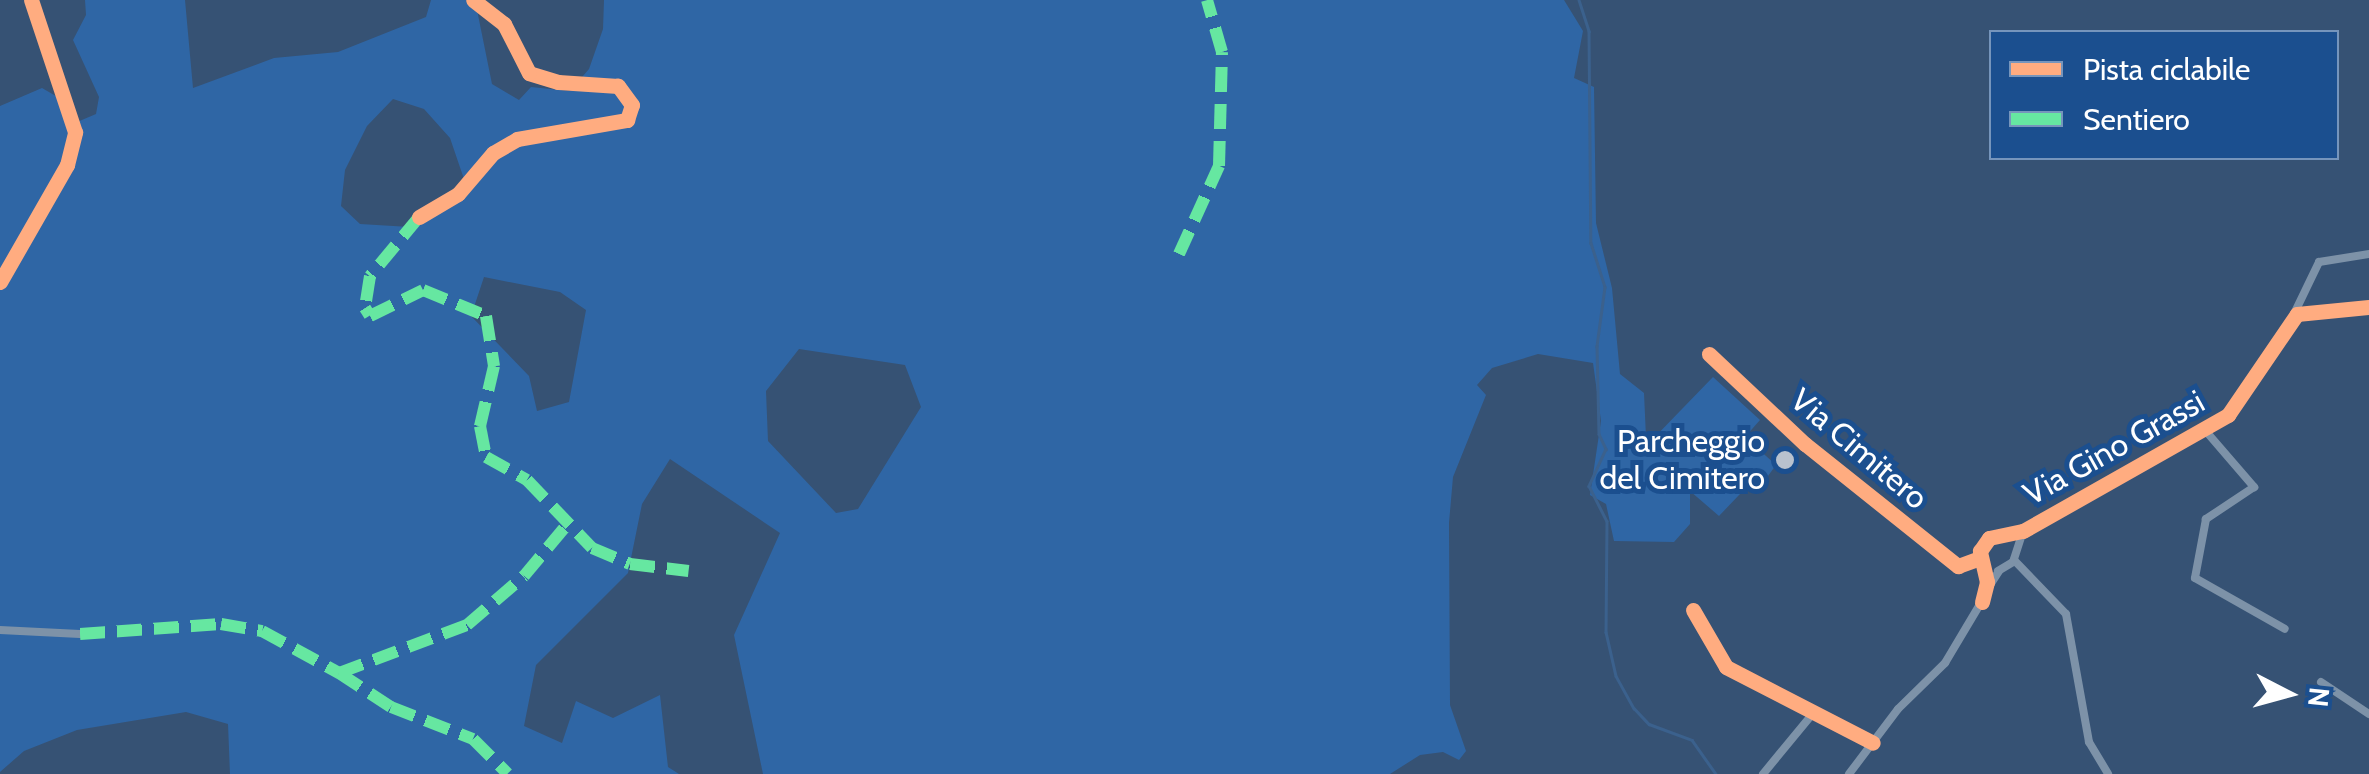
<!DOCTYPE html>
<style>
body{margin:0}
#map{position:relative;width:2369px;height:774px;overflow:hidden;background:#365274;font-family:Cabin,sans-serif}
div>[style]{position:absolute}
.green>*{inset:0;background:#2f66a5}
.stream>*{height:2.5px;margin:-1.25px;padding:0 1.25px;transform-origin:1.25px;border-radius:1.25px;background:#3b618d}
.minor>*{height:8px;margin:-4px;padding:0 4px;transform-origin:4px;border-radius:4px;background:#7d92a8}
.tertiary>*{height:9px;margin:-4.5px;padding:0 4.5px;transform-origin:4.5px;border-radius:4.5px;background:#7d92a8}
.quiet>*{height:12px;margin-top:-6px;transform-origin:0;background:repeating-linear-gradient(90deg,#66e7a1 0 25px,transparent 0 37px)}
.cycleway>*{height:15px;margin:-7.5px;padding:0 7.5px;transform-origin:7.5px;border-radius:7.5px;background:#ffac80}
.dots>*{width:28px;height:28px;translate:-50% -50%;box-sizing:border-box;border:5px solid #1b4f8f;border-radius:50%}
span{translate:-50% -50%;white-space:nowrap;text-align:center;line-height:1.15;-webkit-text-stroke:10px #1b4f8f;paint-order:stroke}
.poi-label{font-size:32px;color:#fff}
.right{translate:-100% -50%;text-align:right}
.street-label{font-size:32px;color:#fff}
.legend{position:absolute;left:1989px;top:30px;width:350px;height:130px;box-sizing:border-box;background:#1b4f8f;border:2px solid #7695bc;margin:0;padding:12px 18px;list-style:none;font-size:30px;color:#fff}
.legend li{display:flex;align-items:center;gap:20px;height:50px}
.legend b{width:50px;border:2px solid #7695bc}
.north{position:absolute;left:2239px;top:644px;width:100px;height:100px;-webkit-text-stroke:8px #1b4f8f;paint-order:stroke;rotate:96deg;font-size:28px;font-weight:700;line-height:40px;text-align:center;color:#fff}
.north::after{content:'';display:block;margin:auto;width:35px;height:45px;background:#fff;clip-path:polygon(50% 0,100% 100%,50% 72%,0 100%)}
</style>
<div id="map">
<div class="green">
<i style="clip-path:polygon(evenodd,85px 0,185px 0,193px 88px,274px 58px,338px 52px,426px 17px,431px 0,475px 0,492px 84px,519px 100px,531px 87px,570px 91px,589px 69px,603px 29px,604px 0,1564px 0,1583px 31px,1574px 78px,1594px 87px,1596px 223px,1612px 288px,1620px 374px,1644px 393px,1646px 437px,1650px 442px,1713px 377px,1760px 420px,1745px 437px,1776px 465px,1768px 476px,1761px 472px,1719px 516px,1690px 491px,1690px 524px,1674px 542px,1614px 541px,1606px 504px,1590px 495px,1601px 421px,1593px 363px,1538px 354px,1492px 368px,1477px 385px,1486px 395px,1453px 477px,1449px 523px,1450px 705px,1466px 751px,1459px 760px,1443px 752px,1420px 755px,1390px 774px,763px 774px,734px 635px,780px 533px,670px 459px,642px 504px,628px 573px,536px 665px,524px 726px,562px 743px,576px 701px,613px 718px,660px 695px,668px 767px,679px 774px,230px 774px,228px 724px,186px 712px,77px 730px,24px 751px,0 772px,0 106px,42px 88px,61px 99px,70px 125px,96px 114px,99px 97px,73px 40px,86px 15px,85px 0,393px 99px,424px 109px,450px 138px,465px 182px,410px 227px,360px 224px,341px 206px,345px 170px,367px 126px,393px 99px,85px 0,484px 277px,560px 292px,586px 310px,569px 402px,537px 411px,529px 376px,471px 316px,484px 277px,85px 0,799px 349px,905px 365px,921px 407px,858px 509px,836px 513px,768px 441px,766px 391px,799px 349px)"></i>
</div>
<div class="stream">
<i style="left:1579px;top:0;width:33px;rotate:72deg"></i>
<i style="left:1589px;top:31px;width:212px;rotate:89.5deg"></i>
<i style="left:1591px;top:243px;width:46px;rotate:72.3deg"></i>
<i style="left:1605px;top:287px;width:60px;rotate:97.7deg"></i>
<i style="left:1597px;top:346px;width:88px;rotate:88.7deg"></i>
<i style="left:1599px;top:434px;width:17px;rotate:65deg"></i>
<i style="left:1606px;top:449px;width:41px;rotate:114.7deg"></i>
<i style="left:1589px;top:486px;width:39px;rotate:63deg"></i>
<i style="left:1607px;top:521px;width:111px;rotate:90.5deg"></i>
<i style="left:1606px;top:632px;width:45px;rotate:77.2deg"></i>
<i style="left:1616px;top:676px;width:37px;rotate:61deg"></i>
<i style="left:1634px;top:708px;width:22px;rotate:47deg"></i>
<i style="left:1649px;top:724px;width:46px;rotate:20.4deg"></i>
<i style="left:1692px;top:740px;width:42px;rotate:54.8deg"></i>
</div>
<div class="minor">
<i style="left:419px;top:217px;width:45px;rotate:-30.5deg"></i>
<i style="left:458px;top:194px;width:54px;rotate:-49.5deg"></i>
<i style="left:493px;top:153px;width:28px;rotate:-30deg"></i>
<i style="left:517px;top:139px;width:112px;rotate:-9.8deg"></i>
<i style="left:627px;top:120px;width:16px;rotate:-72deg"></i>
<i style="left:632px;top:105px;width:24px;rotate:-126deg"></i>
<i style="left:618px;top:86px;width:60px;rotate:-176.2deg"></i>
<i style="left:558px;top:82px;width:30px;rotate:-163deg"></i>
<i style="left:529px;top:73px;width:55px;rotate:-117deg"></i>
<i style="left:504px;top:24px;width:39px;rotate:-142deg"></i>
<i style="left:2293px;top:316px;width:60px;rotate:-64.3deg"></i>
<i style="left:2319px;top:262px;width:51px;rotate:-9.1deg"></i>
<i style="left:1709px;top:354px;width:132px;rotate:43.2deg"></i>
<i style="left:1805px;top:444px;width:196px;rotate:38.6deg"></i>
<i style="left:1958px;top:566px;width:23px;rotate:-20deg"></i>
<i style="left:2204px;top:429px;width:77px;rotate:49.2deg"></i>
<i style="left:2254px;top:487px;width:58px;rotate:146.3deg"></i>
<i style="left:2206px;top:519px;width:60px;rotate:100.6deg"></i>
<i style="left:2195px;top:578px;width:103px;rotate:29.5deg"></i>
<i style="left:2014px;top:560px;width:75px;rotate:46.1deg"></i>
<i style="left:2066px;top:614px;width:130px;rotate:79.8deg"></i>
<i style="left:2089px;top:742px;width:37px;rotate:59deg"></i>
<i style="left:1998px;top:571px;width:17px;rotate:-31deg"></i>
<i style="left:2013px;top:562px;width:33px;rotate:-72deg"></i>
<i style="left:1988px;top:588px;width:20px;rotate:-57deg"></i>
<i style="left:1982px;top:602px;width:21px;rotate:-76deg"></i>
<i style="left:1987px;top:582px;width:32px;rotate:-103deg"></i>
<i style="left:1980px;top:551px;width:16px;rotate:-55deg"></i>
<i style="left:1989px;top:538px;width:35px;rotate:-12deg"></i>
<i style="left:2023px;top:531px;width:236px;rotate:-29.5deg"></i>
<i style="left:2228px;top:415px;width:122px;rotate:-55.7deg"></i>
<i style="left:2297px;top:314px;width:72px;rotate:-5.6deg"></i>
<i style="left:1693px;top:610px;width:66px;rotate:59.9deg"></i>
<i style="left:1726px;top:667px;width:165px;rotate:27.3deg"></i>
<i style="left:0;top:630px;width:80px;rotate:2.9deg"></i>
<i style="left:2321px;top:682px;width:58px;rotate:33.7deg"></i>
<i style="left:1763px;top:774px;width:82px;rotate:-50.5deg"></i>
<i style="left:1849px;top:774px;width:81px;rotate:-53deg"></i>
<i style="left:1898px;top:709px;width:66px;rotate:-44.4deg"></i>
<i style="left:1945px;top:663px;width:72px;rotate:-59.2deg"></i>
</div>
<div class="tertiary">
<i style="left:0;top:282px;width:135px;rotate:-60.2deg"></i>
<i style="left:67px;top:165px;width:34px;rotate:-76deg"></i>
<i style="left:75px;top:132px;width:139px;rotate:-108.4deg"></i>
</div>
<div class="quiet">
<i style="left:419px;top:217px;width:77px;rotate:129.7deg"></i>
<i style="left:370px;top:276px;width:32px;rotate:99deg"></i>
<i style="left:365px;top:308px;width:9px;rotate:58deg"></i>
<i style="left:370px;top:316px;width:59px;rotate:-26.1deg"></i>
<i style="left:423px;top:290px;width:68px;rotate:22.4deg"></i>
<i style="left:486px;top:316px;width:51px;rotate:80.9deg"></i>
<i style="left:494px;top:366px;width:62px;rotate:103.1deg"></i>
<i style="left:480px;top:426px;width:32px;rotate:79deg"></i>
<i style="left:486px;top:457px;width:47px;rotate:29.3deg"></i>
<i style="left:527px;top:480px;width:94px;rotate:46.3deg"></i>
<i style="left:592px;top:548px;width:41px;rotate:22.8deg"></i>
<i style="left:630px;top:564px;width:59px;rotate:6.8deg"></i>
<i style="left:1179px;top:254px;width:97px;rotate:-65.6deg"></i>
<i style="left:1219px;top:166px;width:114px;rotate:-88.5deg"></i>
<i style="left:1222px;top:52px;width:54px;rotate:-106.1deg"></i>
<i style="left:80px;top:634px;width:141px;rotate:-4.1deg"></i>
<i style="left:221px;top:624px;width:42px;rotate:9.7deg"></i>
<i style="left:262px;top:631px;width:88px;rotate:28.6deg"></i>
<i style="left:339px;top:673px;width:137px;rotate:-20.6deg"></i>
<i style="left:467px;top:625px;width:75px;rotate:-40.7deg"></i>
<i style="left:524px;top:576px;width:65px;rotate:-50deg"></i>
<i style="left:339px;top:673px;width:62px;rotate:33.2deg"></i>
<i style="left:391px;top:707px;width:88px;rotate:21.3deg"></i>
<i style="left:473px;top:739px;width:49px;rotate:45deg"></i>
</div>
<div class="cycleway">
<i style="left:419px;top:217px;width:45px;rotate:-30.5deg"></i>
<i style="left:458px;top:194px;width:54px;rotate:-49.5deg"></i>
<i style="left:493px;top:153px;width:28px;rotate:-30deg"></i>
<i style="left:517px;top:139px;width:112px;rotate:-9.8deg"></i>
<i style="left:627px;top:120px;width:16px;rotate:-72deg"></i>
<i style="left:632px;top:105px;width:24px;rotate:-126deg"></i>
<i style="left:618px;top:86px;width:60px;rotate:-176.2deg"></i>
<i style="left:558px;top:82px;width:30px;rotate:-163deg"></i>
<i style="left:529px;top:73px;width:55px;rotate:-117deg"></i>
<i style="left:504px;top:24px;width:39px;rotate:-142deg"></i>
<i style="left:0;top:282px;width:135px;rotate:-60.2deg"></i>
<i style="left:67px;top:165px;width:34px;rotate:-76deg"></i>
<i style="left:75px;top:132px;width:139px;rotate:-108.4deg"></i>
<i style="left:1709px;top:354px;width:132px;rotate:43.2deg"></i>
<i style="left:1805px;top:444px;width:196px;rotate:38.6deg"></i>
<i style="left:1958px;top:566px;width:23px;rotate:-20deg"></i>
<i style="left:1982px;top:602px;width:21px;rotate:-76deg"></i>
<i style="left:1987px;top:582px;width:32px;rotate:-103deg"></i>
<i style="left:1980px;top:551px;width:16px;rotate:-55deg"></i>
<i style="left:1989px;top:538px;width:35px;rotate:-12deg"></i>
<i style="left:2023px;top:531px;width:236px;rotate:-29.5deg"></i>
<i style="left:2228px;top:415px;width:122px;rotate:-55.7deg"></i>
<i style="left:2297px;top:314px;width:72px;rotate:-5.6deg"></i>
<i style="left:1693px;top:610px;width:66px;rotate:59.9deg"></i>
<i style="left:1726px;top:667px;width:165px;rotate:27.3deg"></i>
</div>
<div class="dots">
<i style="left:1785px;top:460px;background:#b9c2ce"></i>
</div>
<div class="poi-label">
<span class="right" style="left:1765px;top:460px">Parcheggio<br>del Cimitero</span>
</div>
<div class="street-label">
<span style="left:2114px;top:448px;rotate:-29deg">Via Gino Grassi</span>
<span style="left:1859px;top:449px;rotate:40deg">Via Cimitero</span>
</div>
<ul class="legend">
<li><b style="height:12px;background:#ffac80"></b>Pista ciclabile</li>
<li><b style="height:12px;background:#66e7a1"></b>Sentiero</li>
</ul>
<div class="north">N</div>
</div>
